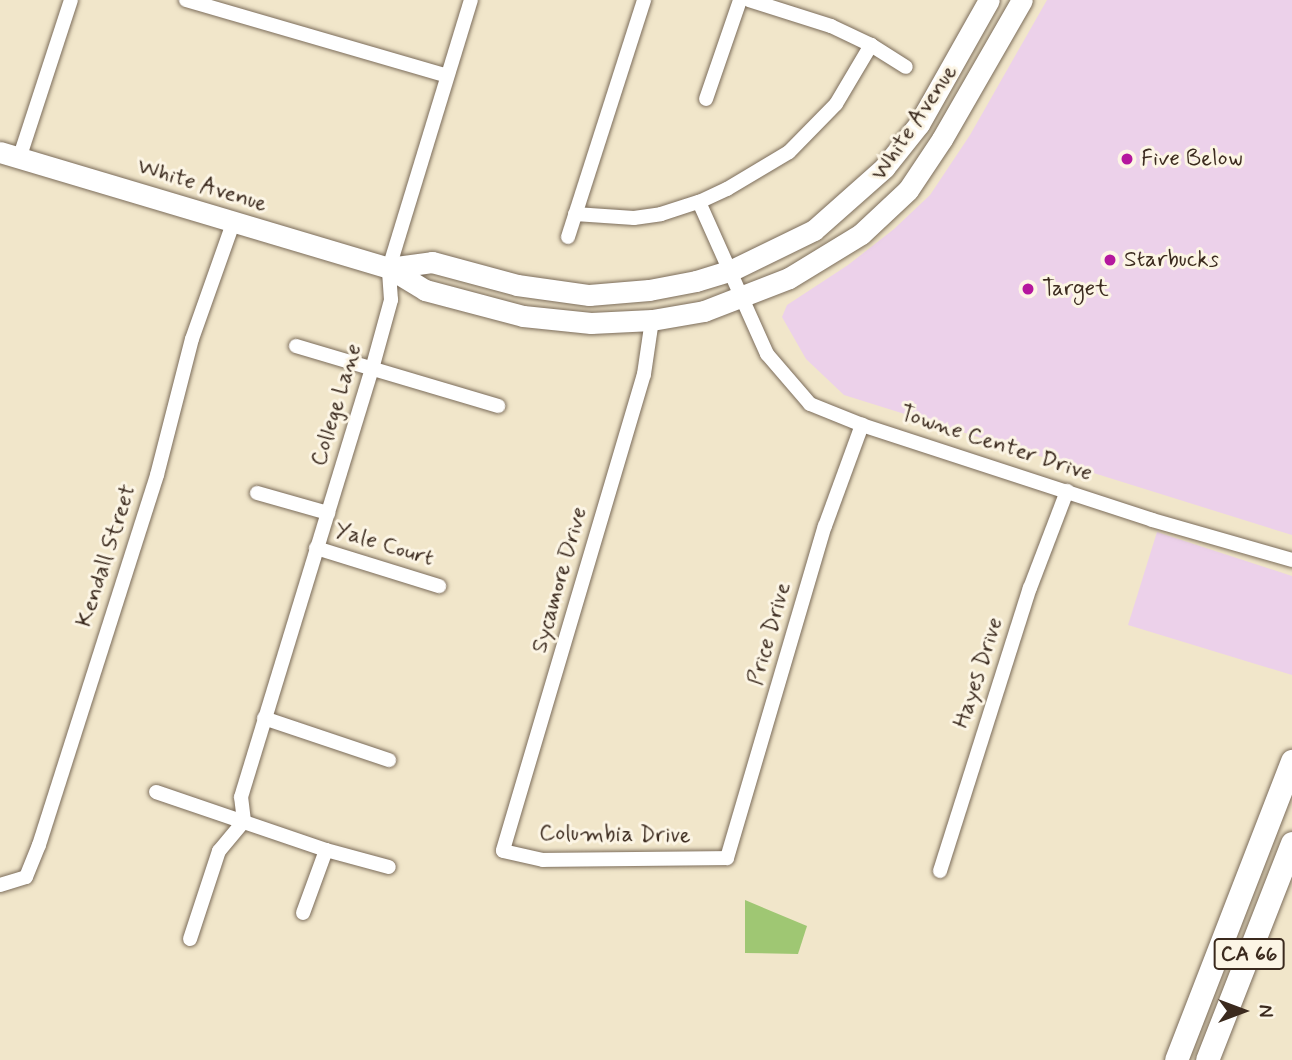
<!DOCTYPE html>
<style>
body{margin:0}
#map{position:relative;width:1292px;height:1060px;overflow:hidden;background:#f1e6ca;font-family:Mynerve,sans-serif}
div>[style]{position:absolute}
.built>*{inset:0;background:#ecd1ea}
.green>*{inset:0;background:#9fc773}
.roads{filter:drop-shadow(0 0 2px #7b6c5a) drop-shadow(0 0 2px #7b6c5a)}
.street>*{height:14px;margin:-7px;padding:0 7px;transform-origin:7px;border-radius:7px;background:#fff}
.secondary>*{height:21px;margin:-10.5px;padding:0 10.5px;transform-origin:10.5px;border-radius:10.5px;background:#fff}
.primary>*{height:23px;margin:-11.5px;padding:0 11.5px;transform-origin:11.5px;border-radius:11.5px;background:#fff}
.dots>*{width:19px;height:19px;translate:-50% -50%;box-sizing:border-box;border:4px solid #fcf5e5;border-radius:50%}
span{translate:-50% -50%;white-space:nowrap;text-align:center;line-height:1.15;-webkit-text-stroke:6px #fcf5e5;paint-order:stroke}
.shield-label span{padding:2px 5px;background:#fcf5e5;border:2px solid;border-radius:5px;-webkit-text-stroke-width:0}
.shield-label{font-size:21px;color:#3b2a1e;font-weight:700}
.street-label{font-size:23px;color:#3b2a1e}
.poi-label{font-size:23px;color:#3b2a1e}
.left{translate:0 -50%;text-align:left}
.north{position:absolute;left:1208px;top:976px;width:70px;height:70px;-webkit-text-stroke:5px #fcf5e5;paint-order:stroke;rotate:90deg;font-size:19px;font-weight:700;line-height:28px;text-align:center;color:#3b2a1e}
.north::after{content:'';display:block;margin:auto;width:24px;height:32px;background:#3b2a1e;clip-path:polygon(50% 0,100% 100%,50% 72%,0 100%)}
</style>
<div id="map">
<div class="built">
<i style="clip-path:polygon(1047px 0,1292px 0,1292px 535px,844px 395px,806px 359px,782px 317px,787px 305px,848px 265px,894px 229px,930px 195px,970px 135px)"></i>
<i style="clip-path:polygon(1157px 532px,1292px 576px,1292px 675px,1128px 625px)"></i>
</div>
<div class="green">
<i style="clip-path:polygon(745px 900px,807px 926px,798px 954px,745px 953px)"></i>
</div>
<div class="roads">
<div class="street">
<i style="left:186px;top:0;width:272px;rotate:16.2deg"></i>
<i style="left:749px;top:0;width:86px;rotate:17.6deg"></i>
<i style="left:831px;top:26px;width:44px;rotate:25.4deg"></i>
<i style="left:871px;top:45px;width:41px;rotate:32.2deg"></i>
<i style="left:706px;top:99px;width:105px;rotate:-71deg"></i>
<i style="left:19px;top:159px;width:167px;rotate:-71.9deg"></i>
<i style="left:699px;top:202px;width:167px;rotate:65.9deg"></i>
<i style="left:767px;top:354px;width:66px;rotate:49.3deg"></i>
<i style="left:810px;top:404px;width:56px;rotate:22deg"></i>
<i style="left:862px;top:425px;width:305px;rotate:18.1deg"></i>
<i style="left:1152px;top:520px;width:146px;rotate:15.9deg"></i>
<i style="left:575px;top:214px;width:59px;rotate:3.9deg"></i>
<i style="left:634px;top:218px;width:27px;rotate:-8deg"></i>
<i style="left:661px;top:214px;width:40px;rotate:-18deg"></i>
<i style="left:699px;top:202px;width:31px;rotate:-25deg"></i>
<i style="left:727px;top:189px;width:72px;rotate:-30.8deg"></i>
<i style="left:789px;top:152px;width:67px;rotate:-45.6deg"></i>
<i style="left:836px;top:104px;width:69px;rotate:-59.3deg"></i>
<i style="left:568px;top:237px;width:249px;rotate:-72.2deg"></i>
<i style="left:652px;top:320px;width:55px;rotate:98.4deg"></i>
<i style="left:644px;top:374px;width:497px;rotate:106.5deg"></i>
<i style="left:503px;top:851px;width:41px;rotate:12.7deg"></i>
<i style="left:543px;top:860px;width:184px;rotate:-0.6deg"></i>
<i style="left:727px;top:858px;width:346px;rotate:-73.6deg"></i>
<i style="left:825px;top:526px;width:108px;rotate:-69.9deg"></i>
<i style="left:296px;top:346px;width:211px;rotate:16.5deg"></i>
<i style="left:257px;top:493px;width:74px;rotate:15.7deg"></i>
<i style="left:316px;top:548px;width:129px;rotate:17.2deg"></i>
<i style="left:264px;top:718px;width:132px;rotate:18.6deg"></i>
<i style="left:156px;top:792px;width:180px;rotate:18.8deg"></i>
<i style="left:326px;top:850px;width:65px;rotate:15.1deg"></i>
<i style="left:244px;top:821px;width:24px;rotate:-97deg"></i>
<i style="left:241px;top:797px;width:448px;rotate:-73deg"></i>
<i style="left:372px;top:369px;width:72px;rotate:-74.6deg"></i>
<i style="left:391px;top:300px;width:32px;rotate:-94deg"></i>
<i style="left:389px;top:268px;width:280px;rotate:-73deg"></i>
<i style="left:940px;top:871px;width:297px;rotate:-72.4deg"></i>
<i style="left:1030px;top:588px;width:104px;rotate:-69.1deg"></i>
<i style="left:0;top:885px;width:27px;rotate:-17deg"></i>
<i style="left:26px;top:877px;width:35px;rotate:-68deg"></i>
<i style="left:39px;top:845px;width:388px;rotate:-72.3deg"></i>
<i style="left:157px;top:475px;width:140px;rotate:-75.6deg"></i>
<i style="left:192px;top:339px;width:123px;rotate:-70.5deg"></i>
<i style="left:303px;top:913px;width:67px;rotate:-69.9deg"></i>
<i style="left:190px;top:939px;width:93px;rotate:-71.8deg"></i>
<i style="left:219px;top:851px;width:39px;rotate:-50deg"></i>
</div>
<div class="secondary">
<i style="left:0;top:152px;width:406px;rotate:16.6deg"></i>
<i style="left:389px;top:268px;width:42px;rotate:31.4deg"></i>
<i style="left:425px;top:290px;width:101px;rotate:14.9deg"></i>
<i style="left:523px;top:316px;width:68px;rotate:5.9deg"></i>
<i style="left:591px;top:323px;width:61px;rotate:-2.8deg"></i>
<i style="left:652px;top:320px;width:53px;rotate:-9.8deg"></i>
<i style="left:704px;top:311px;width:91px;rotate:-21.2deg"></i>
<i style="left:789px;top:278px;width:84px;rotate:-31.4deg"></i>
<i style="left:861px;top:234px;width:64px;rotate:-43.1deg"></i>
<i style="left:908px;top:190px;width:61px;rotate:-56.3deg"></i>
<i style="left:942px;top:139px;width:160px;rotate:-60.1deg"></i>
<i style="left:389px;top:268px;width:43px;rotate:-7.9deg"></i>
<i style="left:432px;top:262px;width:88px;rotate:15.1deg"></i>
<i style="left:517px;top:285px;width:73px;rotate:7.9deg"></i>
<i style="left:589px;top:295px;width:60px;rotate:-4.8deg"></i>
<i style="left:649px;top:290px;width:48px;rotate:-10.8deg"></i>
<i style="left:696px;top:281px;width:38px;rotate:-17deg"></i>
<i style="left:732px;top:270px;width:91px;rotate:-26deg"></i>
<i style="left:814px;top:230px;width:94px;rotate:-41.5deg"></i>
<i style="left:884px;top:168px;width:56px;rotate:-51.5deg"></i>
<i style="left:919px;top:124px;width:142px;rotate:-60.6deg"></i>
</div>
<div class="primary">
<i style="left:1176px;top:1060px;width:321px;rotate:-68.8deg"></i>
<i style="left:1207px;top:1060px;width:233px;rotate:-68.6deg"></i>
</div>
</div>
<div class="dots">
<i style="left:1127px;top:159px;background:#b5179e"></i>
<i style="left:1110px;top:260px;background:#b5179e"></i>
<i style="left:1028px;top:289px;background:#b5179e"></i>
</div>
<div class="shield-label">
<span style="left:1249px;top:954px">CA 66</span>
</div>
<div class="street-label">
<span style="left:915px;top:123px;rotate:-56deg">White Avenue</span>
<span style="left:202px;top:186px;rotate:17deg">White Avenue</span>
<span style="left:337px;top:405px;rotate:-73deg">College Lane</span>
<span style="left:996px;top:444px;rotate:18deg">Towne Center Drive</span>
<span style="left:384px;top:545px;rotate:17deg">Yale Court</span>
<span style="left:107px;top:556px;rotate:-72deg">Kendall Street</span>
<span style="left:560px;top:580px;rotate:-74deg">Sycamore Drive</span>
<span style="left:770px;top:634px;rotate:-74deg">Price Drive</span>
<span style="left:979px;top:673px;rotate:-72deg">Hayes Drive</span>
<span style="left:615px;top:835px;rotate:1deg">Columbia Drive</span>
</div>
<div class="poi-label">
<span class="left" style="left:1141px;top:159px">Five Below</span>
<span class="left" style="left:1124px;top:260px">Starbucks</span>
<span class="left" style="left:1042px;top:289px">Target</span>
</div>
<div class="north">N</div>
</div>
